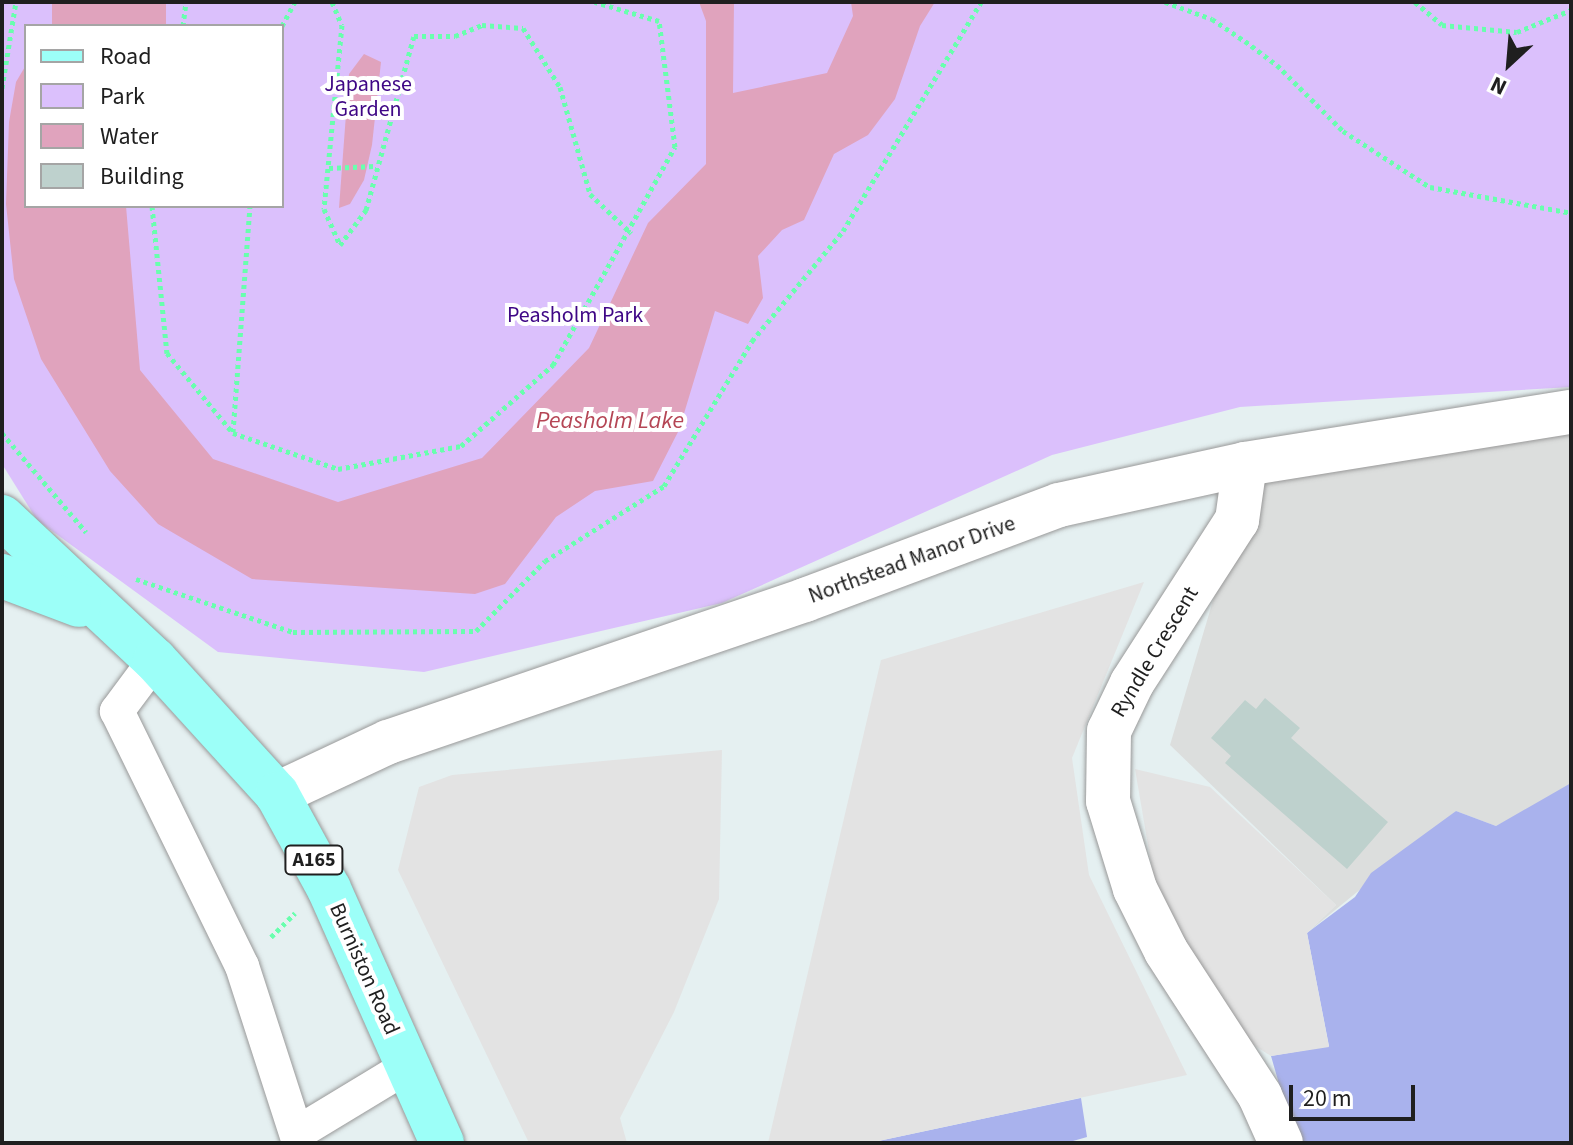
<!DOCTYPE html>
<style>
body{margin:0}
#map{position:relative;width:1573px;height:1145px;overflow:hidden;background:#e5f0f1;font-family:"Source Sans 3",sans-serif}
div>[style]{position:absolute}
.residential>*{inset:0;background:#dcdedd}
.grass>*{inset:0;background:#a9b2ed}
.park>*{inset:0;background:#dbc0fc}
.parking>*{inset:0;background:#e3e3e3}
.water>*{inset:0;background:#e0a3bd;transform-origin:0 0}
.building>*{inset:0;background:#bed1cd}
.path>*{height:5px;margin-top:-2.5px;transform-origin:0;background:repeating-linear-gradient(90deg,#68ffae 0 4px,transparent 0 8px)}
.roads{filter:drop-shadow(0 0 2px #999) drop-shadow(0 0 2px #999)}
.pedestrian>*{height:34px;margin:-17px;padding:0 17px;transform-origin:17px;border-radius:17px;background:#fff}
.minor>*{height:44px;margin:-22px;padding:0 22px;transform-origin:22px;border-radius:22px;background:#fff}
.primary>*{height:44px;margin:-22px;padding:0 22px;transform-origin:22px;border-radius:22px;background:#9cfff8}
span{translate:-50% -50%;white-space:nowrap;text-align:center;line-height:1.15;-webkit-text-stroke:8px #fff;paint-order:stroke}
.shield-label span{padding:2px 6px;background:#fff;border:2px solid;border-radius:6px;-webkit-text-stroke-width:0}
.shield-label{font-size:20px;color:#1f1f1f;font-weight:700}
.park-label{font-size:22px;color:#3e0685}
.street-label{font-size:22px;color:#1f1f1f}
.water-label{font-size:24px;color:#b54655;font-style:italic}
.frame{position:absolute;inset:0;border:4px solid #1f1f1f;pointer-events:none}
.legend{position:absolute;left:24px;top:24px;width:260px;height:184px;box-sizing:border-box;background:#fff;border:2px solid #a5a5a5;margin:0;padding:10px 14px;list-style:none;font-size:24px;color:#1f1f1f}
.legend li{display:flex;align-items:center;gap:16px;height:40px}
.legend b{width:40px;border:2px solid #a5a5a5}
.north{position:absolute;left:1469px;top:24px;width:80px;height:80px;-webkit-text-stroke:6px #fff;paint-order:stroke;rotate:206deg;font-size:22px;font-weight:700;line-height:32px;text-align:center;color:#1f1f1f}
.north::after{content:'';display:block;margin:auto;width:28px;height:36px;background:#1f1f1f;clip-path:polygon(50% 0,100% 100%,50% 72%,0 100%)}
.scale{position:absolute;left:1289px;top:1085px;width:126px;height:36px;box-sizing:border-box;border:4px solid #1f1f1f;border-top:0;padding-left:10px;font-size:24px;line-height:28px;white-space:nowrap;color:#1f1f1f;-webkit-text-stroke:6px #fff;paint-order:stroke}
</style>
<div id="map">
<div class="residential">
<i style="clip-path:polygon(1571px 425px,1571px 788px,1496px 826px,1456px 811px,1307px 933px,1336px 905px,1170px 745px,1237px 520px,1245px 464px)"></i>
</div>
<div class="grass">
<i style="clip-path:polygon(1571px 783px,1571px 1143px,1296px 1143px,1271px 1056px,1329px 1046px,1307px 933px,1355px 897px,1371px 873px,1456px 811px,1496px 826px)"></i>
<i style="clip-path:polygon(1081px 1098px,1087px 1137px,1066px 1143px,869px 1143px)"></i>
</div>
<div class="park">
<i style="clip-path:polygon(evenodd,2px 2px,1571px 2px,1571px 387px,1240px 407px,1052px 455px,722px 603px,424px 672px,218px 652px,37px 520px,2px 464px,2px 2px,26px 26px,282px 26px,282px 206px,26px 206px,26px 26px)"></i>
</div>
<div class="parking">
<i style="clip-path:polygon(1144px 582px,1072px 758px,1089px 875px,1187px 1075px,869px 1143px,768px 1143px,881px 660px)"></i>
<i style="clip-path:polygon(722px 750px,719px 899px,674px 1012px,620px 1118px,627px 1143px,529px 1143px,398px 870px,419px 787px,452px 775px)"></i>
<i style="clip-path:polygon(1135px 769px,1210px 787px,1336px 905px,1307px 933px,1329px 1047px,1271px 1056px,1233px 1032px,1166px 951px)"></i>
</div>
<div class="water">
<i style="left:52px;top:2px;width:114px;height:25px"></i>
<i style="clip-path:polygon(699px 2px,734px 2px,733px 93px,827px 73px,853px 16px,851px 2px,935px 2px,920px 26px,895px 99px,868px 135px,834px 154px,804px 220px,782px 230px,758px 256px,763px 298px,748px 324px,715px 311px,679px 430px,653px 481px,595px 491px,556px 517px,505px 584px,475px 594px,252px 579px,158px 524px,110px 471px,41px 359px,14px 279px,6px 204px,9px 122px,16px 82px,26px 65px,26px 206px,126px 206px,140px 370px,213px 459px,338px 502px,482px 458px,589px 348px,648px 223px,706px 164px,706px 21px)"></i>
<i style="clip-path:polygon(364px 54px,381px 62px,372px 145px,364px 180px,350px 204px,339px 208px,349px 74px)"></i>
</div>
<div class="building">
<i style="clip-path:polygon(1265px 698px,1300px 728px,1291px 738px,1388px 822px,1347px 869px,1225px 763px,1231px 756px,1211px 738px,1245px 700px,1256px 709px)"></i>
</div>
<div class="path">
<i style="left:332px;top:2px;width:25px;rotate:67deg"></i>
<i style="left:342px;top:25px;width:185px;rotate:95.6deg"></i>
<i style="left:324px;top:209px;width:39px;rotate:66deg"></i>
<i style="left:340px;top:245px;width:44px;rotate:-53.4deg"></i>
<i style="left:366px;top:210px;width:180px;rotate:-74.6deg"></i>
<i style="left:414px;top:36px;width:41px"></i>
<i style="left:455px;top:36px;width:29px;rotate:-22deg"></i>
<i style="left:482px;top:25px;width:41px;rotate:4.2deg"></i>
<i style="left:523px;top:28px;width:70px;rotate:57.9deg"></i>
<i style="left:560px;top:87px;width:111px;rotate:74.3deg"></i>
<i style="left:590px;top:194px;width:57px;rotate:43.6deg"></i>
<i style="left:1165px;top:2px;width:50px;rotate:19.9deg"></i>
<i style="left:1212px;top:19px;width:40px;rotate:34deg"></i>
<i style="left:1245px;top:41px;width:40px;rotate:37deg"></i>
<i style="left:1277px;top:65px;width:93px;rotate:45deg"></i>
<i style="left:1343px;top:131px;width:103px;rotate:32.8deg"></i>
<i style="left:1430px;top:187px;width:143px;rotate:10.4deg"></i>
<i style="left:1415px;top:2px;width:35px;rotate:40deg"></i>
<i style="left:1442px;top:25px;width:75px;rotate:5.3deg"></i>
<i style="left:1517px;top:32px;width:58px;rotate:-22.2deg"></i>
<i style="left:183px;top:26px;width:24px;rotate:-83deg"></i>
<i style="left:282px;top:26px;width:27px;rotate:-62deg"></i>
<i style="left:2px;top:88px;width:87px;rotate:-80.8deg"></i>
<i style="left:329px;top:168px;width:46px;rotate:-2.5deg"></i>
<i style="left:152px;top:206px;width:148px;rotate:84.2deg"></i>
<i style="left:167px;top:353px;width:104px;rotate:50.5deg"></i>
<i style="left:233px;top:433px;width:111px;rotate:18.9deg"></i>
<i style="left:338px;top:469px;width:125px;rotate:-10.6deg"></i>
<i style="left:461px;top:446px;width:123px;rotate:-41.4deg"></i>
<i style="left:553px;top:365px;width:250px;rotate:-60.8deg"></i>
<i style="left:675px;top:147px;width:127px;rotate:-97.2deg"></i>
<i style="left:659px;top:21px;width:67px;rotate:-163.5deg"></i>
<i style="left:233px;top:432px;width:227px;rotate:-85.7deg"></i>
<i style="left:2px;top:433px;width:130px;rotate:49.7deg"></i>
<i style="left:136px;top:579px;width:166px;rotate:18.7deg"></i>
<i style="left:293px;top:632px;width:183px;rotate:-0.3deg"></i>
<i style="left:476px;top:631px;width:98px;rotate:-45.4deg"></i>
<i style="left:545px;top:561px;width:141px;rotate:-32.2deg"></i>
<i style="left:664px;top:486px;width:170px;rotate:-58.7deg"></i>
<i style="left:752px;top:341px;width:143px;rotate:-50.4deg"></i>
<i style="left:843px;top:231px;width:267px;rotate:-58.9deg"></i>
<i style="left:271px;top:937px;width:34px;rotate:-45deg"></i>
</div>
<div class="roads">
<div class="pedestrian">
<i style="left:155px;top:660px;width:64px;rotate:126.7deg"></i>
<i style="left:117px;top:711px;width:284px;rotate:63.9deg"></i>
<i style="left:242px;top:966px;width:186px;rotate:72.1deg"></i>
<i style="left:299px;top:1132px;width:127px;rotate:-31.2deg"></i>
</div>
<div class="minor">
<i style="left:1245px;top:464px;width:57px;rotate:98.1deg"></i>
<i style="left:1237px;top:520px;width:194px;rotate:122.8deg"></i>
<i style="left:1132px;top:683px;width:53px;rotate:115.6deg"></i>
<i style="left:1109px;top:731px;width:70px;rotate:90.8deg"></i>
<i style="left:1108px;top:801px;width:92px;rotate:72.9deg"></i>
<i style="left:1135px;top:889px;width:69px;rotate:63.4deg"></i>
<i style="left:1166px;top:951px;width:173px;rotate:57deg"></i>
<i style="left:1260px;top:1096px;width:51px;rotate:65.9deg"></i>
<i style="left:277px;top:794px;width:123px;rotate:-25.1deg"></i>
<i style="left:388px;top:742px;width:441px;rotate:-18.8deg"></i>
<i style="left:805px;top:600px;width:271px;rotate:-20.5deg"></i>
<i style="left:1059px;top:505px;width:190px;rotate:-12.4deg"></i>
<i style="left:1245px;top:464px;width:330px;rotate:-9.1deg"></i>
</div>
<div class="primary">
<i style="left:2px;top:517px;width:209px;rotate:43.1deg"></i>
<i style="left:155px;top:660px;width:181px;rotate:47.7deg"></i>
<i style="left:277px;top:794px;width:108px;rotate:61.3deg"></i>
<i style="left:329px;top:889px;width:278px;rotate:66deg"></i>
<i style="left:2px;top:576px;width:82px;rotate:20.6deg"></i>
</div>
</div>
<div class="shield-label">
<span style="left:314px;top:860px">A165</span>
</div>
<div class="park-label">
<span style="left:368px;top:97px">Japanese<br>Garden</span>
<span style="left:575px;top:316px">Peasholm Park</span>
</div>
<div class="street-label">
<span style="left:912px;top:560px;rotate:-20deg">Northstead Manor Drive</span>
<span style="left:1155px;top:652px;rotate:-59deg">Ryndle Crescent</span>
<span style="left:364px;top:969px;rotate:66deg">Burniston Road</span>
</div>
<div class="water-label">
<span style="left:610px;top:421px">Peasholm Lake</span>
</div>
<div class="frame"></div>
<ul class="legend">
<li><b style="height:10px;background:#9cfff8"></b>Road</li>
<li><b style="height:22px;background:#dbc0fc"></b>Park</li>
<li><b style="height:22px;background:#e0a3bd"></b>Water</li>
<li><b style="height:22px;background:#bed1cd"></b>Building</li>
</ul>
<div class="north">N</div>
<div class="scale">20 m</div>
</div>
